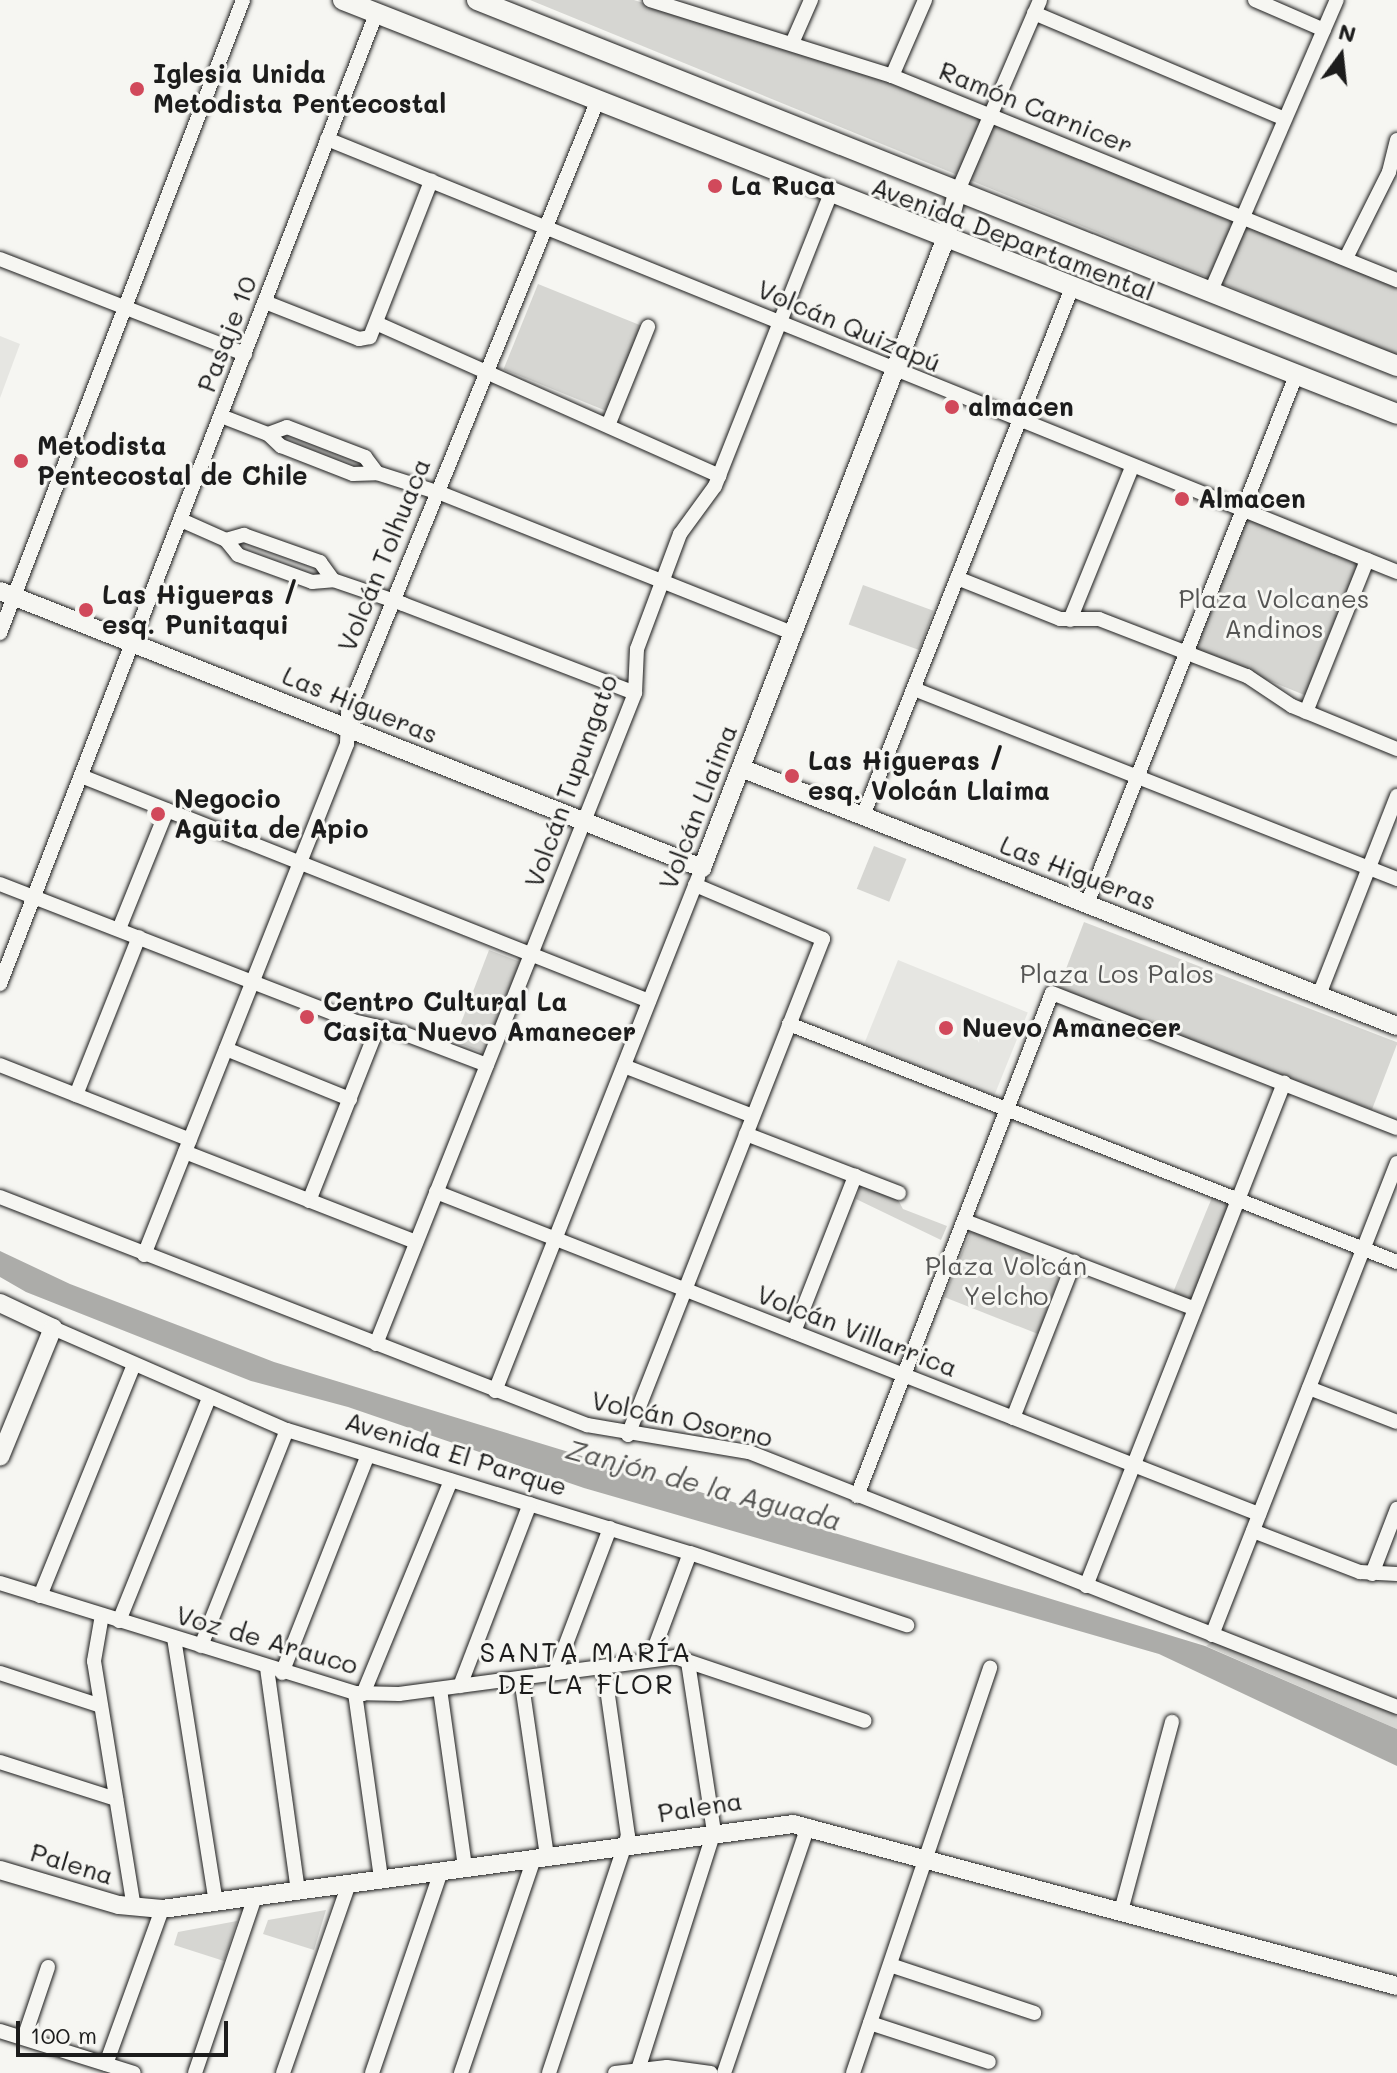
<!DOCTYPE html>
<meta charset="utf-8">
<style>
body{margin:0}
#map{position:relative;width:1397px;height:2073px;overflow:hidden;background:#f6f6f2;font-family:Mali,sans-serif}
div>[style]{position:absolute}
.built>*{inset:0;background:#e6e6e2;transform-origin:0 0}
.green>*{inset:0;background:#d6d6d2;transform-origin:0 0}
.water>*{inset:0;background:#acaca9}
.roads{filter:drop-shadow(0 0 2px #1c1c1c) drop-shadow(0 0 2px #1c1c1c)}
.minor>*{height:14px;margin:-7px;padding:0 7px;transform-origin:7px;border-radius:7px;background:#f6f6f2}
.tertiary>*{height:18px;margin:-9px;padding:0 9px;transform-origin:9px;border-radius:9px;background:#f6f6f2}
.secondary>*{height:20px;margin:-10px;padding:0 10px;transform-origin:10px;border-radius:10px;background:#f6f6f2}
.dots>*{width:22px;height:22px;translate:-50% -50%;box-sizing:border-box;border:4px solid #f6f6f2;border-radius:50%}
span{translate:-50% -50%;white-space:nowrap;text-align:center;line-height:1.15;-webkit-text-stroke:6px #f6f6f2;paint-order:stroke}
.poi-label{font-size:26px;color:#1c1c1c;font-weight:700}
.left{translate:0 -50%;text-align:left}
.street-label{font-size:26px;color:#1c1c1c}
.park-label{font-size:26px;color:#545453}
.water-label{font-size:28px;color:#565654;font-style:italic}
.neighbourhood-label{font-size:28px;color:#1c1c1c;letter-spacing:2px}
.north{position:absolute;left:1301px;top:16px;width:80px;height:80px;-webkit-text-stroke:6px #f6f6f2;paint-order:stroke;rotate:15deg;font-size:22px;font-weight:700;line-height:32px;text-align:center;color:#1c1c1c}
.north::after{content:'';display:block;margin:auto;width:28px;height:36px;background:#1c1c1c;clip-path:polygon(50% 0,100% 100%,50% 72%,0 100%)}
.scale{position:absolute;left:16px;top:2021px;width:212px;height:36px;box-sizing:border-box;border:4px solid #1c1c1c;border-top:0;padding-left:10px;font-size:24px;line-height:28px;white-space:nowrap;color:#1c1c1c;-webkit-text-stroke:6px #f6f6f2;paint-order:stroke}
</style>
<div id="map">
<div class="built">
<i style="clip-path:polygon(0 336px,20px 344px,0 398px)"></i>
<i style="left:898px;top:960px;width:140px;height:90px;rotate:22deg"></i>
</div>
<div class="green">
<i style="clip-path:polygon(530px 0,634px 0,897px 84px,1397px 284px,1397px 355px)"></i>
<i style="left:538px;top:284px;width:111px;height:92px;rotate:22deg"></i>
<i style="left:1246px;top:515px;width:123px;height:145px;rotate:22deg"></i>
<i style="left:863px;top:585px;width:75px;height:42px;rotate:20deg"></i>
<i style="left:874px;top:846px;width:35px;height:46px;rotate:22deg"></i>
<i style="left:1084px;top:922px;width:336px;height:72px;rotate:21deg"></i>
<i style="left:489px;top:950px;width:33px;height:98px;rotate:21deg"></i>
<i style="clip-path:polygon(861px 1184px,896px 1196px,903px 1209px,947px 1226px,941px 1240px,856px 1199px)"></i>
<i style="clip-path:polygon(1213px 1195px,1230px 1203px,1194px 1298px,1185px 1300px,1172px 1295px)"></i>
<i style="clip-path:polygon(980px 1229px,1059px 1260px,1063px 1268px,1038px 1334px,944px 1297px,970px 1233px)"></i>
<i style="clip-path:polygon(1215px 1640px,1397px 1713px,1397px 1729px,1206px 1646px)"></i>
<i style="clip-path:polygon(326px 1910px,314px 1950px,263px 1934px,268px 1920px)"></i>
<i style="clip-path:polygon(237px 1921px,224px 1961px,174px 1945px,178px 1932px)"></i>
</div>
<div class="water">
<i style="clip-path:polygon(0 1251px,70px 1284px,274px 1362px,1205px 1646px,1397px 1729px,1397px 1766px,1159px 1654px,584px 1488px,348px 1407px,251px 1381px,26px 1292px,0 1277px)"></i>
</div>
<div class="roads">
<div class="minor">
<i style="left:650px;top:0;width:254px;rotate:17.4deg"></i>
<i style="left:892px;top:76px;width:545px;rotate:22deg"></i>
<i style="left:1255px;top:0;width:75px;rotate:23.5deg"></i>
<i style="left:1034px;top:13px;width:272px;rotate:22.9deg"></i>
<i style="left:793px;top:41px;width:45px;rotate:-66.3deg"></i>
<i style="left:892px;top:76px;width:83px;rotate:-66.5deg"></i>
<i style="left:327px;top:139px;width:1154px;rotate:22.03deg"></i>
<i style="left:957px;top:193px;width:210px;rotate:-66.7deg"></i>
<i style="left:1346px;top:258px;width:96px;rotate:-63.4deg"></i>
<i style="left:1389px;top:172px;width:33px;rotate:-76deg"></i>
<i style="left:0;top:259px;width:263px;rotate:21.2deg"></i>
<i style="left:1210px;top:293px;width:319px;rotate:-66.6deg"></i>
<i style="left:265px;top:302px;width:101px;rotate:21.5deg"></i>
<i style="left:359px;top:339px;width:11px;rotate:-10deg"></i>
<i style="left:370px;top:337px;width:168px;rotate:-68.6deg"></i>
<i style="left:376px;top:323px;width:376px;rotate:24deg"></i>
<i style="left:221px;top:416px;width:50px;rotate:21deg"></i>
<i style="left:268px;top:434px;width:20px;rotate:-20deg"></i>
<i style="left:287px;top:427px;width:84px;rotate:21deg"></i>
<i style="left:365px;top:457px;width:20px;rotate:53deg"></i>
<i style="left:377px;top:473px;width:69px;rotate:17.7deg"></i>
<i style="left:443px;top:494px;width:377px;rotate:21.7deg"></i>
<i style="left:609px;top:423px;width:104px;rotate:-67.9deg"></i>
<i style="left:268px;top:434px;width:18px;rotate:43deg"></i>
<i style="left:281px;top:446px;width:77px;rotate:21.3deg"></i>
<i style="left:353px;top:474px;width:24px;rotate:-2deg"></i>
<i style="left:181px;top:520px;width:49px;rotate:24deg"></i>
<i style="left:226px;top:540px;width:19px;rotate:-16deg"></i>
<i style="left:244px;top:535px;width:81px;rotate:19.6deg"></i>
<i style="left:320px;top:562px;width:22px;rotate:54deg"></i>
<i style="left:226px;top:540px;width:19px;rotate:51deg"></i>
<i style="left:238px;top:555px;width:79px;rotate:20deg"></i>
<i style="left:312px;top:582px;width:21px;rotate:-5deg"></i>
<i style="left:333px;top:580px;width:74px;rotate:18.9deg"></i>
<i style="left:403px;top:604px;width:248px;rotate:21deg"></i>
<i style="left:957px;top:578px;width:111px;rotate:21.7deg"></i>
<i style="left:1060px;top:619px;width:39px"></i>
<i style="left:1099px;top:619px;width:159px;rotate:21.1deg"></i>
<i style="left:1247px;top:676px;width:54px;rotate:33.7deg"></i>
<i style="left:1292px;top:706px;width:113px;rotate:22.3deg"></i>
<i style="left:1070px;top:620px;width:165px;rotate:-67.9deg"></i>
<i style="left:0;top:633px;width:678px;rotate:-69deg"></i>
<i style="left:914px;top:689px;width:519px;rotate:21.47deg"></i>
<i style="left:1306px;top:712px;width:164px;rotate:-68.1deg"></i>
<i style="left:81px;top:776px;width:611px;rotate:21.61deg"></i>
<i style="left:863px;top:816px;width:566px;rotate:-68.42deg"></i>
<i style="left:0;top:884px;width:379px;rotate:21.2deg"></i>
<i style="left:353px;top:1021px;width:48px;rotate:13.2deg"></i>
<i style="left:400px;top:1032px;width:93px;rotate:20.8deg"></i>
<i style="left:1087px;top:904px;width:566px;rotate:-68.42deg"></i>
<i style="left:119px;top:929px;width:128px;rotate:-68deg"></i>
<i style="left:0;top:984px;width:1040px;rotate:-68.81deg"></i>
<i style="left:1319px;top:995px;width:214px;rotate:-68.6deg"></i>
<i style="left:789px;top:1024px;width:653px;rotate:21.38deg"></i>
<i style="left:226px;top:1049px;width:134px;rotate:22deg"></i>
<i style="left:0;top:1065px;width:204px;rotate:21.5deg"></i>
<i style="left:624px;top:1066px;width:138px;rotate:21.2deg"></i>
<i style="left:76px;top:1095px;width:170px;rotate:-68.3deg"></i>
<i style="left:746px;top:1134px;width:164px;rotate:21.1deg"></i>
<i style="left:185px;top:1152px;width:248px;rotate:21.3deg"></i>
<i style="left:436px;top:1192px;width:884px;rotate:21.37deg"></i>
<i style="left:0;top:1197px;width:630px;rotate:21.23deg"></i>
<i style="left:587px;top:1425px;width:164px;rotate:9.5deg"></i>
<i style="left:749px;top:1452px;width:696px;rotate:21.48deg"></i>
<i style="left:309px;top:1201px;width:187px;rotate:-68.4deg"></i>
<i style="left:965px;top:1221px;width:246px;rotate:20.9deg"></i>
<i style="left:144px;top:1255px;width:550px;rotate:-68.33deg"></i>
<i style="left:347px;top:744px;width:32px;rotate:-88deg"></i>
<i style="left:348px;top:712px;width:659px;rotate:-67.79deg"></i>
<i style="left:53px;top:1328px;width:255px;rotate:23.6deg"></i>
<i style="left:287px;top:1430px;width:421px;rotate:17deg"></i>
<i style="left:690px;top:1553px;width:229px;rotate:18.4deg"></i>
<i style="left:794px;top:1332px;width:168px;rotate:-68.6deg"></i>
<i style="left:376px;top:1344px;width:701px;rotate:-68.3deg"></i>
<i style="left:635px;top:693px;width:44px;rotate:-87.4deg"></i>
<i style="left:637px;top:649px;width:123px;rotate:-69.5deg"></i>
<i style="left:680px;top:534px;width:59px;rotate:-53.9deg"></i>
<i style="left:715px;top:486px;width:313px;rotate:-68.4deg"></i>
<i style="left:1309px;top:1388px;width:94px;rotate:21.1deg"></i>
<i style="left:495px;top:1391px;width:552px;rotate:-68.41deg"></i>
<i style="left:1013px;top:1418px;width:168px;rotate:-68.6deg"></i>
<i style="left:628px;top:1435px;width:533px;rotate:-68.54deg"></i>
<i style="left:823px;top:939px;width:139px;rotate:-157.1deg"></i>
<i style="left:857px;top:1496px;width:539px;rotate:-68.81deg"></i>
<i style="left:1052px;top:993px;width:370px;rotate:21.4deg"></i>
<i style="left:1253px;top:1531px;width:115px;rotate:21deg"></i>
<i style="left:1360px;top:1572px;width:37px;rotate:3deg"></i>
<i style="left:1372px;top:1574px;width:70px;rotate:-69deg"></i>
<i style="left:0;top:1583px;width:372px;rotate:17.2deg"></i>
<i style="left:355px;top:1693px;width:44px;rotate:1.3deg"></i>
<i style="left:399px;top:1694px;width:278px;rotate:-7.6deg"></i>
<i style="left:675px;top:1657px;width:200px;rotate:18.6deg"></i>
<i style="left:1086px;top:1586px;width:541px;rotate:-68.51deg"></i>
<i style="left:40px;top:1596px;width:249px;rotate:-67.9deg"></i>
<i style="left:102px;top:1615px;width:47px;rotate:99.9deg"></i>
<i style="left:94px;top:1661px;width:250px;rotate:80.8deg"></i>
<i style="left:119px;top:1621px;width:240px;rotate:-68deg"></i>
<i style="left:1212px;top:1635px;width:507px;rotate:-68.6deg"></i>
<i style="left:174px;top:1638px;width:267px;rotate:81deg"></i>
<i style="left:201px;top:1646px;width:232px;rotate:-68.3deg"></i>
<i style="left:650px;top:1660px;width:114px;rotate:-69.5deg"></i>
<i style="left:267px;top:1668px;width:225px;rotate:82.1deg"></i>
<i style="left:0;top:1673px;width:106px;rotate:18.1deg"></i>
<i style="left:282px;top:1673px;width:234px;rotate:-68.5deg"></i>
<i style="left:555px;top:1673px;width:155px;rotate:-69.2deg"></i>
<i style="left:521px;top:1678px;width:180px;rotate:81.7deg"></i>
<i style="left:460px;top:1686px;width:195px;rotate:-69deg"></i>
<i style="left:440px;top:1689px;width:180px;rotate:82deg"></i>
<i style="left:355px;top:1693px;width:188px;rotate:82deg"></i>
<i style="left:363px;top:1694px;width:231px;rotate:-67.6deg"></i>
<i style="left:0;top:1762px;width:122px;rotate:17.7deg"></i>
<i style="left:1121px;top:1911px;width:196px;rotate:-74.9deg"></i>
<i style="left:890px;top:1965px;width:152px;rotate:18.4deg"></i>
<i style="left:870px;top:2023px;width:125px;rotate:18.1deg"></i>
<i style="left:0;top:2031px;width:140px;rotate:17.4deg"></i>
<i style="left:24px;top:2038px;width:75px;rotate:-71.3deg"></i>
<i style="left:106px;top:2064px;width:165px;rotate:-70.1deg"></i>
<i style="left:195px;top:2073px;width:186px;rotate:-71.2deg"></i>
<i style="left:283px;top:2073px;width:200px;rotate:-70.8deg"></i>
<i style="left:372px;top:2073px;width:213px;rotate:-71.1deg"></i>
<i style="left:461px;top:2073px;width:227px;rotate:-71.2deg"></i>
<i style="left:549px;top:2073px;width:250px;rotate:-71.6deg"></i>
<i style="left:628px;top:1836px;width:171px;rotate:-98.1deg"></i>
<i style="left:615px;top:2073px;width:52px;rotate:-6.6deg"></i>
<i style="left:667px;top:2067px;width:44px;rotate:7.8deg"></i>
<i style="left:637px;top:2073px;width:253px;rotate:-72.3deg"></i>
<i style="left:714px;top:1832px;width:172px;rotate:-98.7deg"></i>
<i style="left:724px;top:2073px;width:261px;rotate:-71.2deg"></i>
<i style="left:853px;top:2073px;width:428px;rotate:-71.3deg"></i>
</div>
<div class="tertiary">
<i style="left:0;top:591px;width:755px;rotate:21.53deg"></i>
<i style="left:702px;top:868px;width:673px;rotate:-68.85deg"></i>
<i style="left:945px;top:240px;width:49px;rotate:-75.7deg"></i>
<i style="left:741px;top:768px;width:705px;rotate:21.47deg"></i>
<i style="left:0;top:1303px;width:59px;rotate:25.3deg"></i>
<i style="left:53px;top:1328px;width:139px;rotate:112.3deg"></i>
<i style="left:0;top:1870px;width:124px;rotate:16.4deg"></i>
<i style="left:119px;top:1905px;width:43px;rotate:5.3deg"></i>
<i style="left:162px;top:1909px;width:637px;rotate:-7.67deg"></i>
<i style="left:793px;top:1824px;width:625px;rotate:15.01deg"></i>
</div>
<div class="secondary">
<i style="left:343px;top:0;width:1132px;rotate:21.44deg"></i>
<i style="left:477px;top:0;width:990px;rotate:21.69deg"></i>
</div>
</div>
<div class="dots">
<i style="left:137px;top:89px;background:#d1495b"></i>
<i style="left:715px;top:186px;background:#d1495b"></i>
<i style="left:952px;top:407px;background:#d1495b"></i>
<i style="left:21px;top:461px;background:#d1495b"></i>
<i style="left:1182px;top:499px;background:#d1495b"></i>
<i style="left:86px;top:610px;background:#d1495b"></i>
<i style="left:792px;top:776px;background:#d1495b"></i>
<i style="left:158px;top:814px;background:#d1495b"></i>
<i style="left:307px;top:1017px;background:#d1495b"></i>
<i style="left:946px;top:1028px;background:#d1495b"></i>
</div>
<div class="poi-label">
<span class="left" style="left:153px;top:89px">Iglesia Unida<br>Metodista Pentecostal</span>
<span class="left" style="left:731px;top:186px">La Ruca</span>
<span class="left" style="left:968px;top:407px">almacen</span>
<span class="left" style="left:37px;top:461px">Metodista<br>Pentecostal de Chile</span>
<span class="left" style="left:1198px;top:499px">Almacen</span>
<span class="left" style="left:102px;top:610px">Las Higueras /<br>esq. Punitaqui</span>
<span class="left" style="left:808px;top:776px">Las Higueras /<br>esq. Volcán Llaima</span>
<span class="left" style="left:174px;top:814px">Negocio<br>Aguita de Apio</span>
<span class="left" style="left:323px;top:1017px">Centro Cultural La<br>Casita Nuevo Amanecer</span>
<span class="left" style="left:962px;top:1028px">Nuevo Amanecer</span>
</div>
<div class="street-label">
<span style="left:1036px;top:108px;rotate:22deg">Ramón Carnicer</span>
<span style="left:1013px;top:239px;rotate:21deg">Avenida Departamental</span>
<span style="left:849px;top:326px;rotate:23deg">Volcán Quizapú</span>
<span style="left:227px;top:334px;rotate:-69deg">Pasaje 10</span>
<span style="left:384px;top:555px;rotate:-68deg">Volcán Tolhuaca</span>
<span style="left:360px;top:705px;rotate:22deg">Las Higueras</span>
<span style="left:571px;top:781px;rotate:-70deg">Volcán Tupungato</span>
<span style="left:698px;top:807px;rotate:-69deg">Volcán Llaima</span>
<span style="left:1078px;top:873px;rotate:21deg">Las Higueras</span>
<span style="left:857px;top:1331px;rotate:21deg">Volcán Villarrica</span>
<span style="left:682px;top:1419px;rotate:12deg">Volcán Osorno</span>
<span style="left:456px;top:1454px;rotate:17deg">Avenida El Parque</span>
<span style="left:267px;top:1640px;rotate:16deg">Voz de Arauco</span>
<span style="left:700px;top:1807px;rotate:-9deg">Palena</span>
<span style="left:72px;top:1864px;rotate:17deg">Palena</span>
</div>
<div class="park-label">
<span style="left:1274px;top:614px">Plaza Volcanes<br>Andinos</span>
<span style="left:1117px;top:974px">Plaza Los Palos</span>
<span style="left:1006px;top:1281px">Plaza Volcán<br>Yelcho</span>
</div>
<div class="water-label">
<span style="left:704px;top:1484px;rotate:15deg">Zanjón de la Aguada</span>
</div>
<div class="neighbourhood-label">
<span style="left:586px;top:1667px">SANTA MARÍA<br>DE LA FLOR</span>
</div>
<div class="north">N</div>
<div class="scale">100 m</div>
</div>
